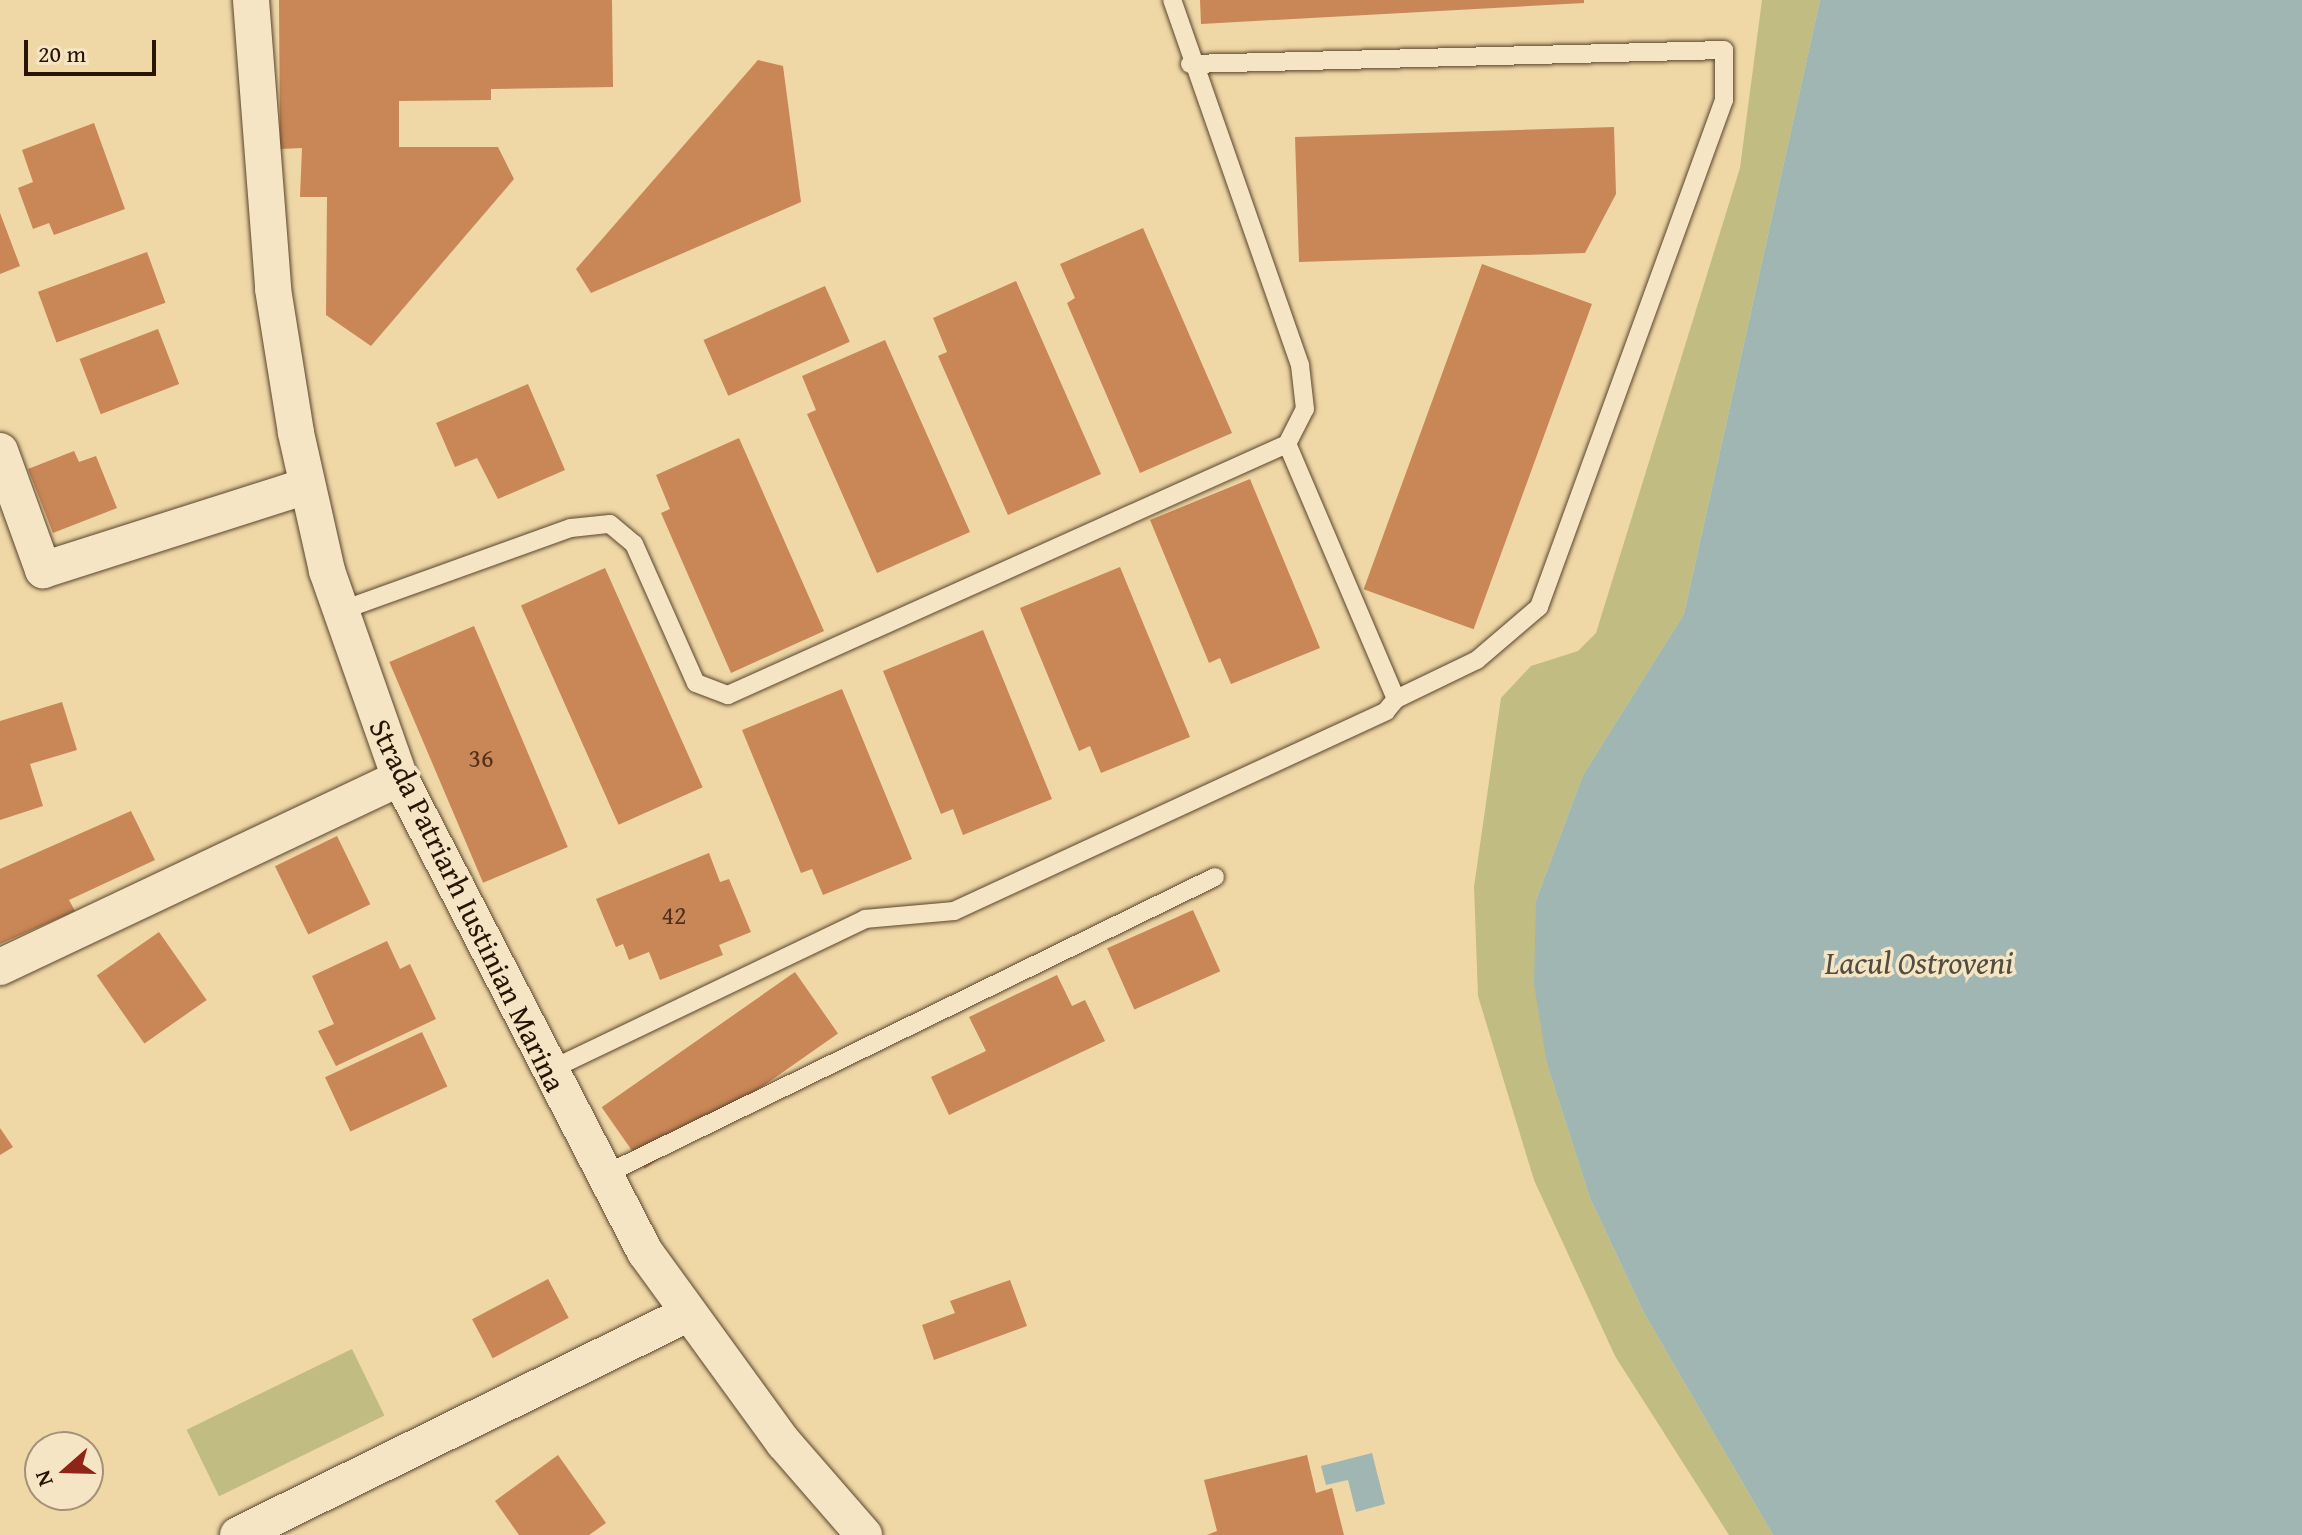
<!DOCTYPE html>
<style>
body{margin:0}
#map{position:relative;width:2302px;height:1535px;overflow:hidden;background:#efd7a6;font-family:"Gentium Book Plus",serif}
div>[style]{position:absolute}
.green>*{inset:0;background:#c1bc81;transform-origin:0 0}
.water>*{inset:0;background:#a0b6b3}
.building>*{inset:0;background:#c98656;transform-origin:0 0}
.roads{filter:drop-shadow(0 0 2px #5a452c) drop-shadow(0 0 2px #5a452c)}
.lane>*{height:18px;margin:-9px;padding:0 9px;transform-origin:9px;border-radius:9px;background:#f5e5c5}
.street>*{height:36px;margin:-18px;padding:0 18px;transform-origin:18px;border-radius:18px;background:#f5e5c5}
span{translate:-50% -50%;white-space:nowrap;text-align:center;line-height:1.15;-webkit-text-stroke:7px #f5e5c5;paint-order:stroke}
.number-label{font-size:26px;color:#503018}
.number-label span{-webkit-text-stroke-width:0}
.street-label{font-size:30px;color:#281404}
.water-label{font-size:32px;color:#524d41;font-style:italic}
.north{position:absolute;left:24px;top:1431px;width:80px;height:80px;box-sizing:border-box;background:#f5e5c5;border:2px solid #a39178;border-radius:50%;rotate:250deg;font-size:22px;font-weight:700;line-height:32px;text-align:center;color:#281404}
.north::after{content:'';display:block;margin:auto;width:28px;height:36px;background:#8f2418;clip-path:polygon(50% 0,100% 100%,50% 72%,0 100%)}
.scale{position:absolute;left:24px;top:40px;width:132px;height:36px;box-sizing:border-box;border:4px solid #281404;border-top:0;padding-left:10px;font-size:24px;line-height:28px;white-space:nowrap;color:#281404;-webkit-text-stroke:6px #f5e5c5;paint-order:stroke}
</style>
<div id="map">
<div class="green">
<i style="clip-path:polygon(1762px 0,1820px 0,1684px 614px,1583px 775px,1536px 900px,1547px 1064px,1590px 1198px,1644px 1313px,1773px 1535px,1729px 1535px,1615px 1356px,1534px 1180px,1478px 996px,1474px 887px,1501px 698px,1531px 666px,1578px 651px,1596px 633px,1740px 168px)"></i>
<i style="left:352px;top:1349px;width:74px;height:184px;rotate:64deg"></i>
</div>
<div class="water">
<i style="clip-path:polygon(1820px 0,2302px 0,2302px 1535px,1773px 1535px,1644px 1313px,1590px 1198px,1547px 1064px,1534px 984px,1536px 900px,1583px 775px,1684px 614px)"></i>
<i style="clip-path:polygon(1372px 1453px,1385px 1504px,1356px 1512px,1348px 1480px,1326px 1485px,1321px 1466px)"></i>
</div>
<div class="building">
<i style="clip-path:polygon(279px 0,612px 0,613px 87px,491px 89px,491px 100px,399px 101px,399px 147px,498px 147px,514px 179px,371px 346px,326px 315px,327px 197px,300px 197px,302px 148px,280px 149px)"></i>
<i style="clip-path:polygon(1200px 0,1584px 0,1584px 3px,1201px 24px)"></i>
<i style="clip-path:polygon(758px 60px,783px 66px,801px 202px,591px 293px,576px 269px)"></i>
<i style="clip-path:polygon(94px 123px,125px 209px,54px 235px,49px 223px,33px 229px,18px 188px,33px 182px,22px 150px)"></i>
<i style="clip-path:polygon(1614px 127px,1616px 194px,1585px 253px,1299px 262px,1295px 137px)"></i>
<i style="clip-path:polygon(0 213px,20px 266px,0 274px)"></i>
<i style="clip-path:polygon(1143px 228px,1232px 433px,1140px 473px,1067px 303px,1075px 298px,1060px 264px)"></i>
<i style="left:147px;top:252px;width:54px;height:116px;rotate:70deg"></i>
<i style="left:1482px;top:264px;width:117px;height:346px;rotate:20deg"></i>
<i style="clip-path:polygon(1016px 281px,1101px 474px,1008px 515px,938px 356px,947px 352px,933px 318px)"></i>
<i style="left:825px;top:286px;width:61px;height:133px;rotate:66deg"></i>
<i style="left:158px;top:329px;width:59px;height:84px;rotate:69deg"></i>
<i style="clip-path:polygon(885px 340px,970px 532px,877px 573px,807px 414px,816px 410px,802px 376px)"></i>
<i style="clip-path:polygon(528px 384px,565px 470px,498px 499px,477px 458px,455px 467px,436px 423px)"></i>
<i style="clip-path:polygon(739px 438px,824px 631px,731px 673px,661px 513px,670px 509px,656px 475px)"></i>
<i style="clip-path:polygon(74px 451px,79px 462px,96px 456px,117px 508px,53px 533px,28px 469px)"></i>
<i style="clip-path:polygon(1250px 479px,1320px 648px,1231px 684px,1220px 658px,1209px 663px,1150px 520px)"></i>
<i style="clip-path:polygon(1120px 567px,1190px 737px,1101px 773px,1090px 746px,1079px 751px,1020px 608px)"></i>
<i style="left:605px;top:568px;width:240px;height:92px;rotate:66deg"></i>
<i style="left:474px;top:626px;width:240px;height:92px;rotate:67deg"></i>
<i style="clip-path:polygon(983px 630px,1052px 799px,963px 835px,953px 809px,941px 814px,883px 671px)"></i>
<i style="clip-path:polygon(842px 689px,912px 859px,823px 895px,812px 869px,801px 873px,742px 730px)"></i>
<i style="clip-path:polygon(62px 702px,77px 750px,30px 764px,43px 806px,0 820px,0 721px)"></i>
<i style="clip-path:polygon(131px 811px,155px 860px,69px 900px,75px 911px,0 944px,0 869px)"></i>
<i style="left:337px;top:836px;width:76px;height:69px;rotate:64deg"></i>
<i style="clip-path:polygon(709px 853px,720px 882px,729px 879px,751px 932px,719px 945px,723px 955px,660px 980px,649px 952px,629px 960px,623px 944px,616px 947px,596px 899px)"></i>
<i style="left:1193px;top:910px;width:67px;height:94px;rotate:66deg"></i>
<i style="left:159px;top:932px;width:83px;height:76px;rotate:55deg"></i>
<i style="clip-path:polygon(387px 941px,400px 969px,410px 964px,436px 1019px,336px 1066px,318px 1031px,334px 1024px,312px 976px)"></i>
<i style="left:795px;top:972px;width:75px;height:236px;rotate:55deg"></i>
<i style="clip-path:polygon(1057px 975px,1072px 1006px,1085px 1000px,1105px 1041px,949px 1115px,931px 1077px,986px 1051px,969px 1017px)"></i>
<i style="left:422px;top:1032px;width:60px;height:107px;rotate:65deg"></i>
<i style="clip-path:polygon(0 1128px,13px 1147px,0 1155px)"></i>
<i style="left:548px;top:1279px;width:44px;height:86px;rotate:62deg"></i>
<i style="clip-path:polygon(1010px 1280px,1027px 1326px,934px 1360px,922px 1325px,955px 1313px,950px 1301px)"></i>
<i style="clip-path:polygon(558px 1455px,606px 1523px,589px 1535px,519px 1535px,495px 1501px)"></i>
<i style="clip-path:polygon(1307px 1455px,1316px 1493px,1332px 1488px,1344px 1535px,1207px 1535px,1217px 1531px,1204px 1480px)"></i>
</div>
<div class="roads">
<div class="lane">
<i style="left:1190px;top:64px;width:534px;rotate:-1.5deg"></i>
<i style="left:1724px;top:50px;width:50px;rotate:90deg"></i>
<i style="left:1724px;top:100px;width:540px;rotate:110.05deg"></i>
<i style="left:1539px;top:607px;width:82px;rotate:139.5deg"></i>
<i style="left:1477px;top:660px;width:90px;rotate:154.3deg"></i>
<i style="left:340px;top:611px;width:245px;rotate:-19.8deg"></i>
<i style="left:571px;top:528px;width:39px;rotate:-6deg"></i>
<i style="left:610px;top:524px;width:31px;rotate:40deg"></i>
<i style="left:634px;top:544px;width:152px;rotate:66deg"></i>
<i style="left:696px;top:683px;width:34px;rotate:21deg"></i>
<i style="left:728px;top:695px;width:613px;rotate:-24.18deg"></i>
<i style="left:548px;top:1071px;width:352px;rotate:-25.6deg"></i>
<i style="left:865px;top:919px;width:89px;rotate:-5.1deg"></i>
<i style="left:954px;top:911px;width:476px;rotate:-24.8deg"></i>
<i style="left:1386px;top:711px;width:16px;rotate:-50deg"></i>
<i style="left:1396px;top:699px;width:277px;rotate:-113.1deg"></i>
<i style="left:1287px;top:444px;width:39px;rotate:-63deg"></i>
<i style="left:1305px;top:409px;width:44px;rotate:-96.5deg"></i>
<i style="left:1300px;top:365px;width:387px;rotate:-109.3deg"></i>
<i style="left:602px;top:1176px;width:682px;rotate:-26deg"></i>
</div>
<div class="street">
<i style="left:251px;top:0;width:290px;rotate:85.6deg"></i>
<i style="left:273px;top:289px;width:146px;rotate:80.9deg"></i>
<i style="left:296px;top:433px;width:141px;rotate:77.3deg"></i>
<i style="left:327px;top:571px;width:219px;rotate:70.6deg"></i>
<i style="left:400px;top:778px;width:534px;rotate:62.67deg"></i>
<i style="left:645px;top:1252px;width:236px;rotate:54deg"></i>
<i style="left:784px;top:1443px;width:122px;rotate:49deg"></i>
<i style="left:0;top:451px;width:127px;rotate:70.1deg"></i>
<i style="left:43px;top:570px;width:277px;rotate:-17.7deg"></i>
<i style="left:0;top:967px;width:442px;rotate:-25.3deg"></i>
<i style="left:238px;top:1535px;width:499px;rotate:-26.2deg"></i>
</div>
</div>
<div class="number-label">
<span style="left:481px;top:758px">36</span>
<span style="left:674px;top:915px">42</span>
</div>
<div class="street-label">
<span style="left:468px;top:905px;rotate:64deg">Strada Patriarh Iustinian Marina</span>
</div>
<div class="water-label">
<span style="left:1919px;top:963px">Lacul Ostroveni</span>
</div>
<div class="north">N</div>
<div class="scale">20 m</div>
</div>
